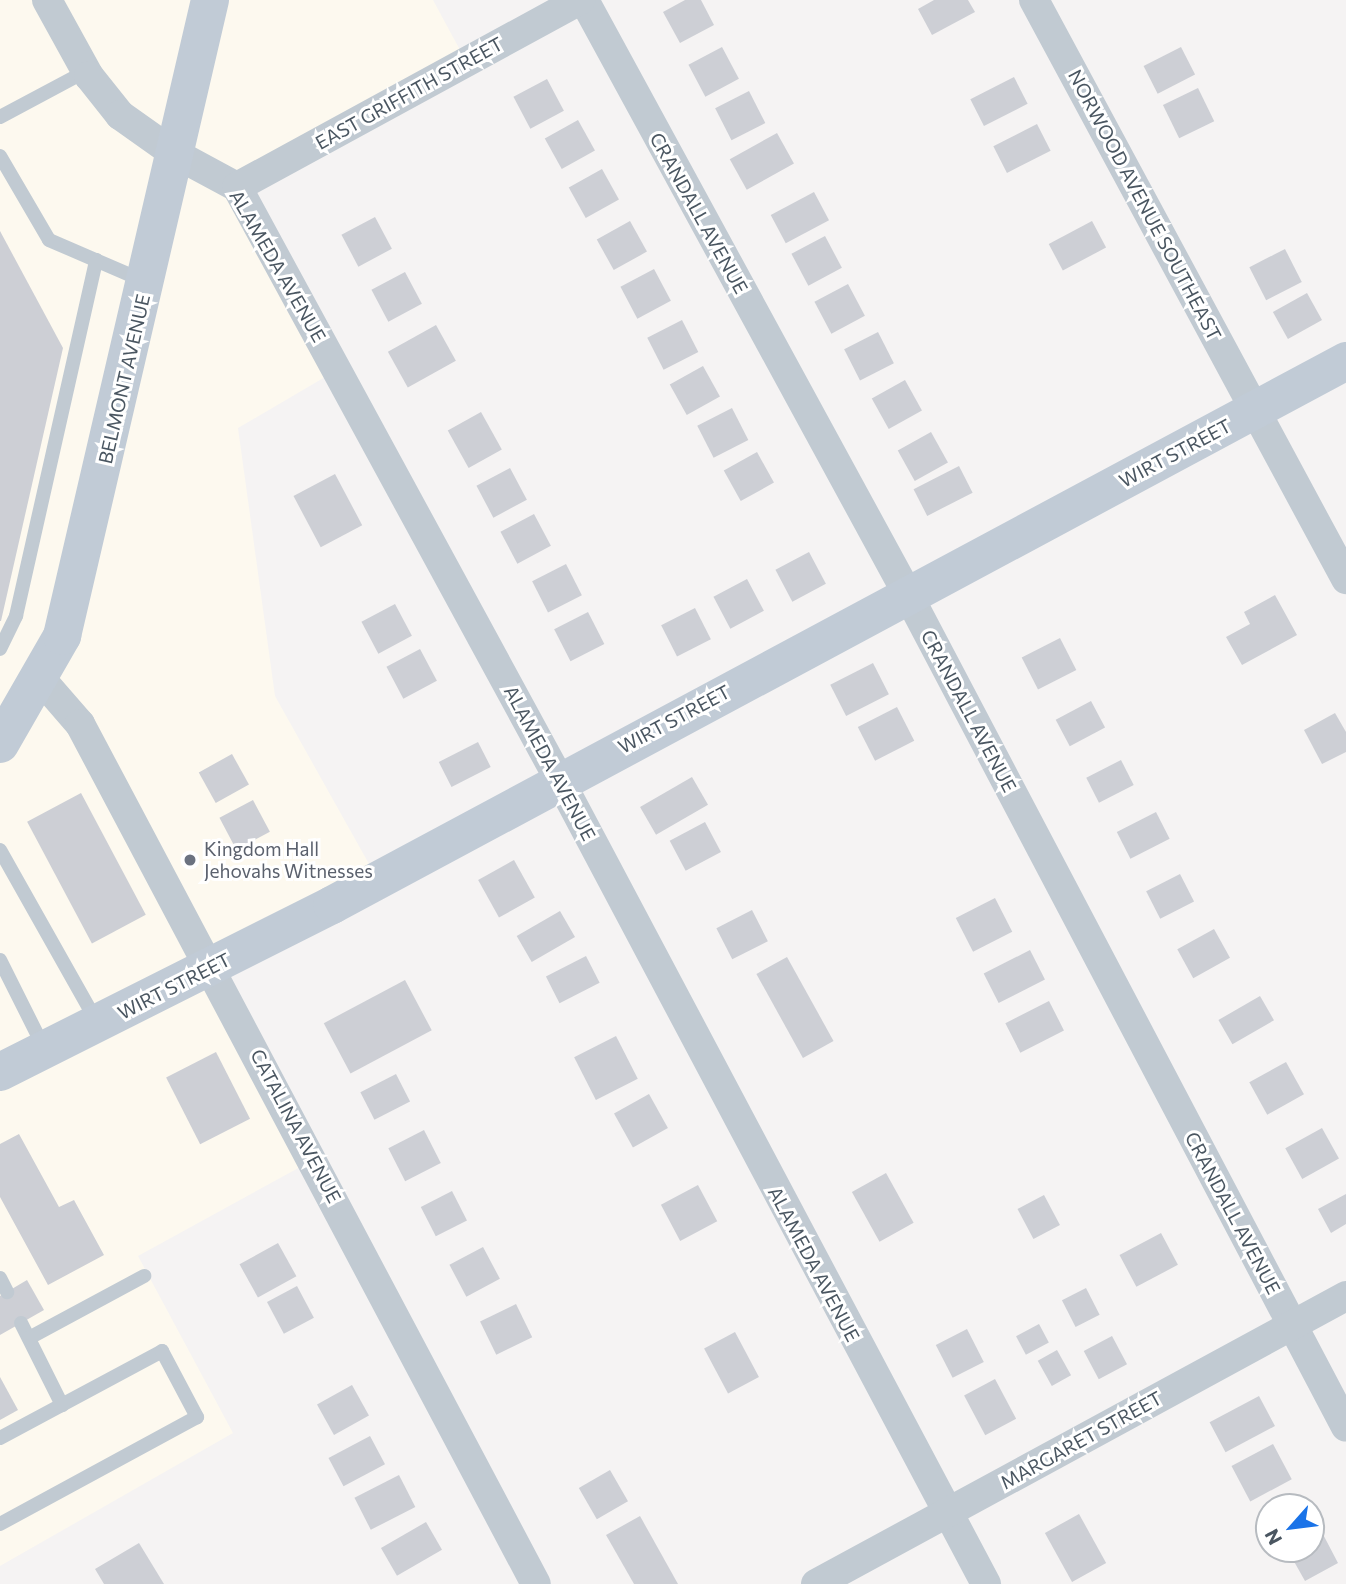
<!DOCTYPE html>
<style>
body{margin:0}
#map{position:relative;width:1346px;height:1584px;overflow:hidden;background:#f5f3f3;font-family:Commissioner,sans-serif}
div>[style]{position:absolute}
.commercial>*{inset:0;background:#fdf9ef}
.building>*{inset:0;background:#cdcfd5;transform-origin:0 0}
.lane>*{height:14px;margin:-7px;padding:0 7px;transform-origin:7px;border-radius:7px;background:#c1cad2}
.street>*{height:30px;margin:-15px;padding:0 15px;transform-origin:15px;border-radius:15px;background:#c1cad2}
.secondary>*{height:38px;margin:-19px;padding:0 19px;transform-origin:19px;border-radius:19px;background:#c1cbd6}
.dots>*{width:19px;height:19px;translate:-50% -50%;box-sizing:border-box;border:4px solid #fff;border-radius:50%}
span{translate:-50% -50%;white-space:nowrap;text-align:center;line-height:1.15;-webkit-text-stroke:6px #fff;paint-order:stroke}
.street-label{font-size:19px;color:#4a5661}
.worship-label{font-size:19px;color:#5b616d}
.left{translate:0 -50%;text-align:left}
.north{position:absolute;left:1255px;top:1493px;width:70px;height:70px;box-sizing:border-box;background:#fff;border:2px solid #b7bbc0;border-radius:50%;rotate:242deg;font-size:19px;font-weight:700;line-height:28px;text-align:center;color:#4a5661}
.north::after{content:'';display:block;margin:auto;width:24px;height:32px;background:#1a73e8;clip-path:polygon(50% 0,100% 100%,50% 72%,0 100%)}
</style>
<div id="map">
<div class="commercial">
<i style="clip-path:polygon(0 0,433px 0,467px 63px,237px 187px,337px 370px,238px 428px,275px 696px,378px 880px,212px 967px,313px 1160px,138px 1256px,233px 1433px,0 1566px)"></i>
</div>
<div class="building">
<i style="clip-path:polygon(685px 0,701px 0,714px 25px,680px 43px,663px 12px)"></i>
<i style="clip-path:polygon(934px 0,968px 0,975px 12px,932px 35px,918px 9px)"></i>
<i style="left:722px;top:47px;width:36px;height:38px;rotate:62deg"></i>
<i style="left:1181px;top:47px;width:31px;height:42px;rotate:63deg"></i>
<i style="left:1014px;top:77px;width:30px;height:49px;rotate:63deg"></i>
<i style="left:547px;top:79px;width:36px;height:38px;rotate:62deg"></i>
<i style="left:1198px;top:88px;width:37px;height:39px;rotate:64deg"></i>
<i style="left:749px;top:91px;width:36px;height:38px;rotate:63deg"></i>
<i style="left:578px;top:120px;width:35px;height:38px;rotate:61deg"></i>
<i style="left:1037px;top:124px;width:30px;height:49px;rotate:63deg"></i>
<i style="left:777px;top:133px;width:35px;height:54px;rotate:61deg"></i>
<i style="left:602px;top:169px;width:35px;height:38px;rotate:61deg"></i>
<i style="left:814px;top:192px;width:32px;height:49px;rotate:62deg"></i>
<i style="left:375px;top:217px;width:36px;height:38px;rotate:62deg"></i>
<i style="left:630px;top:221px;width:35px;height:38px;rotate:61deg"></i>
<i style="left:1092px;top:221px;width:30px;height:49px;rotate:62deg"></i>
<i style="clip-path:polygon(0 231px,63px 348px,1px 621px,0 621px)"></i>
<i style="left:825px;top:236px;width:36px;height:38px;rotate:62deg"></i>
<i style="left:1285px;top:249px;width:37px;height:40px;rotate:63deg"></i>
<i style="left:654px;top:269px;width:36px;height:38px;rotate:62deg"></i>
<i style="left:405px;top:272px;width:36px;height:38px;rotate:62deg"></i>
<i style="left:848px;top:284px;width:36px;height:38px;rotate:62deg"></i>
<i style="left:1307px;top:293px;width:31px;height:39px;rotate:61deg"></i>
<i style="left:682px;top:320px;width:36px;height:39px;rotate:63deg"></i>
<i style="left:436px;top:325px;width:41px;height:55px;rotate:61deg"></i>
<i style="left:878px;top:332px;width:35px;height:38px;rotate:63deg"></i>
<i style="left:703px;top:366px;width:35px;height:38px;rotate:61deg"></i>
<i style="left:905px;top:380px;width:35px;height:38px;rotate:61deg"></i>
<i style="left:732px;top:408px;width:36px;height:39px;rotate:63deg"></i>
<i style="left:481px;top:412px;width:43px;height:38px;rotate:61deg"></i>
<i style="left:931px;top:432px;width:35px;height:38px;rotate:61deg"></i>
<i style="left:757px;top:452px;width:35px;height:38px;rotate:61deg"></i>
<i style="left:959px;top:466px;width:30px;height:51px;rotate:63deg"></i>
<i style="left:510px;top:468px;width:36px;height:38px;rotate:62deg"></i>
<i style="left:335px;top:474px;width:58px;height:47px;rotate:62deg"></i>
<i style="left:534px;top:514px;width:36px;height:38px;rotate:62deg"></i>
<i style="left:809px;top:552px;width:36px;height:38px;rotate:62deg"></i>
<i style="left:566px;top:564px;width:35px;height:38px;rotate:63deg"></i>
<i style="left:747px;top:579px;width:36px;height:38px;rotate:62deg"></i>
<i style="clip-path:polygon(1275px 595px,1297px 635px,1242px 665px,1226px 637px,1250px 624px,1244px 612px)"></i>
<i style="left:395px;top:604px;width:36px;height:38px;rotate:62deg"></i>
<i style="left:695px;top:608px;width:35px;height:38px;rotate:63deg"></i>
<i style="left:588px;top:612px;width:36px;height:38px;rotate:63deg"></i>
<i style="left:1060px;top:638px;width:36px;height:43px;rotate:63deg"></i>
<i style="left:420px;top:649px;width:36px;height:38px;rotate:62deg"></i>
<i style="left:873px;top:663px;width:35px;height:48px;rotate:63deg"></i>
<i style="left:1091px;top:701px;width:30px;height:40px;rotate:62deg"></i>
<i style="left:897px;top:707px;width:38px;height:44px;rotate:63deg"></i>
<i style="clip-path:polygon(1335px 713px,1346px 732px,1346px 752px,1322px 764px,1304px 730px)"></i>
<i style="left:478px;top:742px;width:28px;height:44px;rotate:63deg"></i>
<i style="left:232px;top:754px;width:35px;height:38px;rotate:61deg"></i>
<i style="left:1121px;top:760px;width:28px;height:39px;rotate:63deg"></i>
<i style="left:692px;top:777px;width:32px;height:60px;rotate:60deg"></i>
<i style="left:81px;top:793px;width:138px;height:61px;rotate:62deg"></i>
<i style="left:253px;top:800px;width:36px;height:38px;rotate:62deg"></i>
<i style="left:1156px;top:812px;width:30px;height:44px;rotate:63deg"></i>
<i style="left:705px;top:822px;width:34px;height:40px;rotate:62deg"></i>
<i style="left:514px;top:860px;width:43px;height:41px;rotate:61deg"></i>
<i style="left:1180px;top:874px;width:31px;height:38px;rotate:63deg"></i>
<i style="left:995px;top:898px;width:38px;height:44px;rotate:63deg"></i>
<i style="left:752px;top:910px;width:35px;height:40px;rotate:63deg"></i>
<i style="left:560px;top:911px;width:30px;height:50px;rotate:60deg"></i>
<i style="left:1214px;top:929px;width:33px;height:42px;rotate:61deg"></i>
<i style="left:1030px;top:950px;width:33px;height:52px;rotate:63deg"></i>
<i style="left:586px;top:956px;width:30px;height:45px;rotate:63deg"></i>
<i style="left:787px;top:957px;width:96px;height:35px;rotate:61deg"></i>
<i style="left:405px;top:980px;width:57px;height:92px;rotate:62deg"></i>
<i style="left:1260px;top:996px;width:28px;height:48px;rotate:60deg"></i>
<i style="left:1049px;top:1001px;width:33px;height:49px;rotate:63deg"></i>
<i style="left:616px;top:1036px;width:48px;height:47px;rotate:63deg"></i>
<i style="left:216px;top:1052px;width:75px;height:56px;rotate:63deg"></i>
<i style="left:1286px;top:1062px;width:37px;height:42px;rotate:61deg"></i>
<i style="left:396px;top:1074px;width:31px;height:40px;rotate:63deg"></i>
<i style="left:649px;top:1094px;width:39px;height:40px;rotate:61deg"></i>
<i style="left:1322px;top:1128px;width:35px;height:42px;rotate:61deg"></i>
<i style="left:424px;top:1130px;width:37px;height:40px;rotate:63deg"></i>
<i style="clip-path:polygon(19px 1134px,59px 1207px,74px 1200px,104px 1255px,48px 1285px,0 1197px,0 1144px)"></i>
<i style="left:886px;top:1173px;width:57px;height:39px;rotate:61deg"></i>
<i style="left:698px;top:1185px;width:41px;height:42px;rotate:62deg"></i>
<i style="left:452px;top:1191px;width:33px;height:35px;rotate:63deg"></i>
<i style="clip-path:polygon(1346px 1194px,1346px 1224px,1331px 1233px,1318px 1209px)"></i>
<i style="left:1044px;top:1195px;width:34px;height:30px;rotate:62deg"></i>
<i style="left:1161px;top:1233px;width:36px;height:47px;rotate:62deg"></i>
<i style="left:278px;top:1243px;width:38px;height:44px;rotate:61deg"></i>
<i style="left:483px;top:1247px;width:36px;height:38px;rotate:62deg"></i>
<i style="clip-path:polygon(27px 1280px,44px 1310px,0 1335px,0 1296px)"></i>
<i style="left:297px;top:1286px;width:36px;height:34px;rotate:62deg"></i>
<i style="left:1086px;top:1288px;width:30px;height:27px;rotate:63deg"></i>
<i style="left:516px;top:1304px;width:37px;height:40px;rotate:64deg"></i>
<i style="left:1039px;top:1324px;width:21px;height:26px;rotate:62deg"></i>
<i style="left:967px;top:1329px;width:37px;height:35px;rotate:63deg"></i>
<i style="left:735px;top:1332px;width:51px;height:35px;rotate:62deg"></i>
<i style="left:1112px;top:1336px;width:32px;height:32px;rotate:62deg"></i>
<i style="left:1057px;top:1350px;width:29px;height:22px;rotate:61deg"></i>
<i style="clip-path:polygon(0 1377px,18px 1410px,0 1420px)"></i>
<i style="left:995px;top:1379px;width:45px;height:35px;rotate:62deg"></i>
<i style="left:352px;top:1385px;width:35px;height:40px;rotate:61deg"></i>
<i style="left:1259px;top:1396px;width:34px;height:56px;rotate:62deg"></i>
<i style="left:370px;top:1436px;width:32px;height:47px;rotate:62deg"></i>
<i style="left:1273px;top:1444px;width:40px;height:47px;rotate:62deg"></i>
<i style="left:610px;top:1470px;width:36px;height:36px;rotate:60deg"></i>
<i style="left:399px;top:1475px;width:36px;height:50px;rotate:63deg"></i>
<i style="left:1079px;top:1514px;width:56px;height:39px;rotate:61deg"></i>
<i style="clip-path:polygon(640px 1516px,678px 1584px,634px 1584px,606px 1535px)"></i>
<i style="clip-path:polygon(1315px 1519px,1338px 1563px,1305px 1581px,1287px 1549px,1311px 1549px,1311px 1522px)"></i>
<i style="left:426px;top:1522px;width:32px;height:52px;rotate:60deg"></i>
<i style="clip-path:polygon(139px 1543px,164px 1584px,104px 1584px,95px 1569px)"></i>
</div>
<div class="lane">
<i style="left:0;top:117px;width:98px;rotate:-28.1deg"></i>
<i style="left:0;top:156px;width:97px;rotate:59.7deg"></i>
<i style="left:49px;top:240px;width:101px;rotate:23.3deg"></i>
<i style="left:0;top:649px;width:37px;rotate:-64deg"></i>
<i style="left:16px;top:616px;width:365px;rotate:-77.3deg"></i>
<i style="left:0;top:850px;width:197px;rotate:60.6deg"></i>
<i style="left:0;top:960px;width:101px;rotate:63.4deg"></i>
<i style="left:0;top:1278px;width:16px;rotate:63deg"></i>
<i style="left:21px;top:1323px;width:92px;rotate:63.4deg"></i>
<i style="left:29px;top:1338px;width:131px;rotate:-28.3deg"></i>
<i style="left:0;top:1438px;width:184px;rotate:-28.2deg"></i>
<i style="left:162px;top:1351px;width:75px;rotate:62.1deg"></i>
<i style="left:197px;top:1417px;width:224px;rotate:151.5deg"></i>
</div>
<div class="street">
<i style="left:47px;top:0;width:87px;rotate:61.1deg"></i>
<i style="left:89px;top:76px;width:50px;rotate:51.5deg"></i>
<i style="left:120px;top:115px;width:64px;rotate:35.4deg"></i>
<i style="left:172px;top:152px;width:74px;rotate:28.3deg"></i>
<i style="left:237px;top:187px;width:676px;rotate:61.46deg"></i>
<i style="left:560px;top:781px;width:909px;rotate:62.05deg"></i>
<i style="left:584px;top:0;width:675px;rotate:61.42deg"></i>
<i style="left:907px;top:593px;width:942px;rotate:62.24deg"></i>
<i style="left:1034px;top:0;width:658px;rotate:61.68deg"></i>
<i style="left:237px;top:187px;width:391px;rotate:-28.6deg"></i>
<i style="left:40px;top:678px;width:61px;rotate:49deg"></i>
<i style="left:80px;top:724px;width:973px;rotate:62.07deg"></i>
<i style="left:816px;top:1584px;width:603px;rotate:-28.52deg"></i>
</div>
<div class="secondary">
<i style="left:0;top:744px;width:125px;rotate:-60.1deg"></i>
<i style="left:62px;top:636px;width:653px;rotate:-76.9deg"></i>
<i style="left:0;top:1072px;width:372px;rotate:-26.7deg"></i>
<i style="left:332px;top:905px;width:1151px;rotate:-28.21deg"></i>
</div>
<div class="dots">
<i style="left:190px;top:860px;background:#6b7280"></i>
</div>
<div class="street-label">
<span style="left:409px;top:93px;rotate:-29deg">EAST GRIFFITH STREET</span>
<span style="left:1145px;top:205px;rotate:62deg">NORWOOD AVENUE SOUTHEAST</span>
<span style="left:699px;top:213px;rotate:61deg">CRANDALL AVENUE</span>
<span style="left:278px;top:266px;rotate:60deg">ALAMEDA AVENUE</span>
<span style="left:124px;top:379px;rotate:-77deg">BELMONT AVENUE</span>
<span style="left:1175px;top:453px;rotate:-28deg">WIRT STREET</span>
<span style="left:969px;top:711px;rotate:62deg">CRANDALL AVENUE</span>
<span style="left:674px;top:719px;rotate:-28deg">WIRT STREET</span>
<span style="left:550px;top:763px;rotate:62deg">ALAMEDA AVENUE</span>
<span style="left:174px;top:986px;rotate:-27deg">WIRT STREET</span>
<span style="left:296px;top:1126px;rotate:62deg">CATALINA AVENUE</span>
<span style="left:1233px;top:1213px;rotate:62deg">CRANDALL AVENUE</span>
<span style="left:814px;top:1264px;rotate:62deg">ALAMEDA AVENUE</span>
<span style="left:1081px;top:1440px;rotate:-29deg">MARGARET STREET</span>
</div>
<div class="worship-label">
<span class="left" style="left:204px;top:860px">Kingdom Hall<br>Jehovahs Witnesses</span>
</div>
<div class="north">N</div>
</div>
